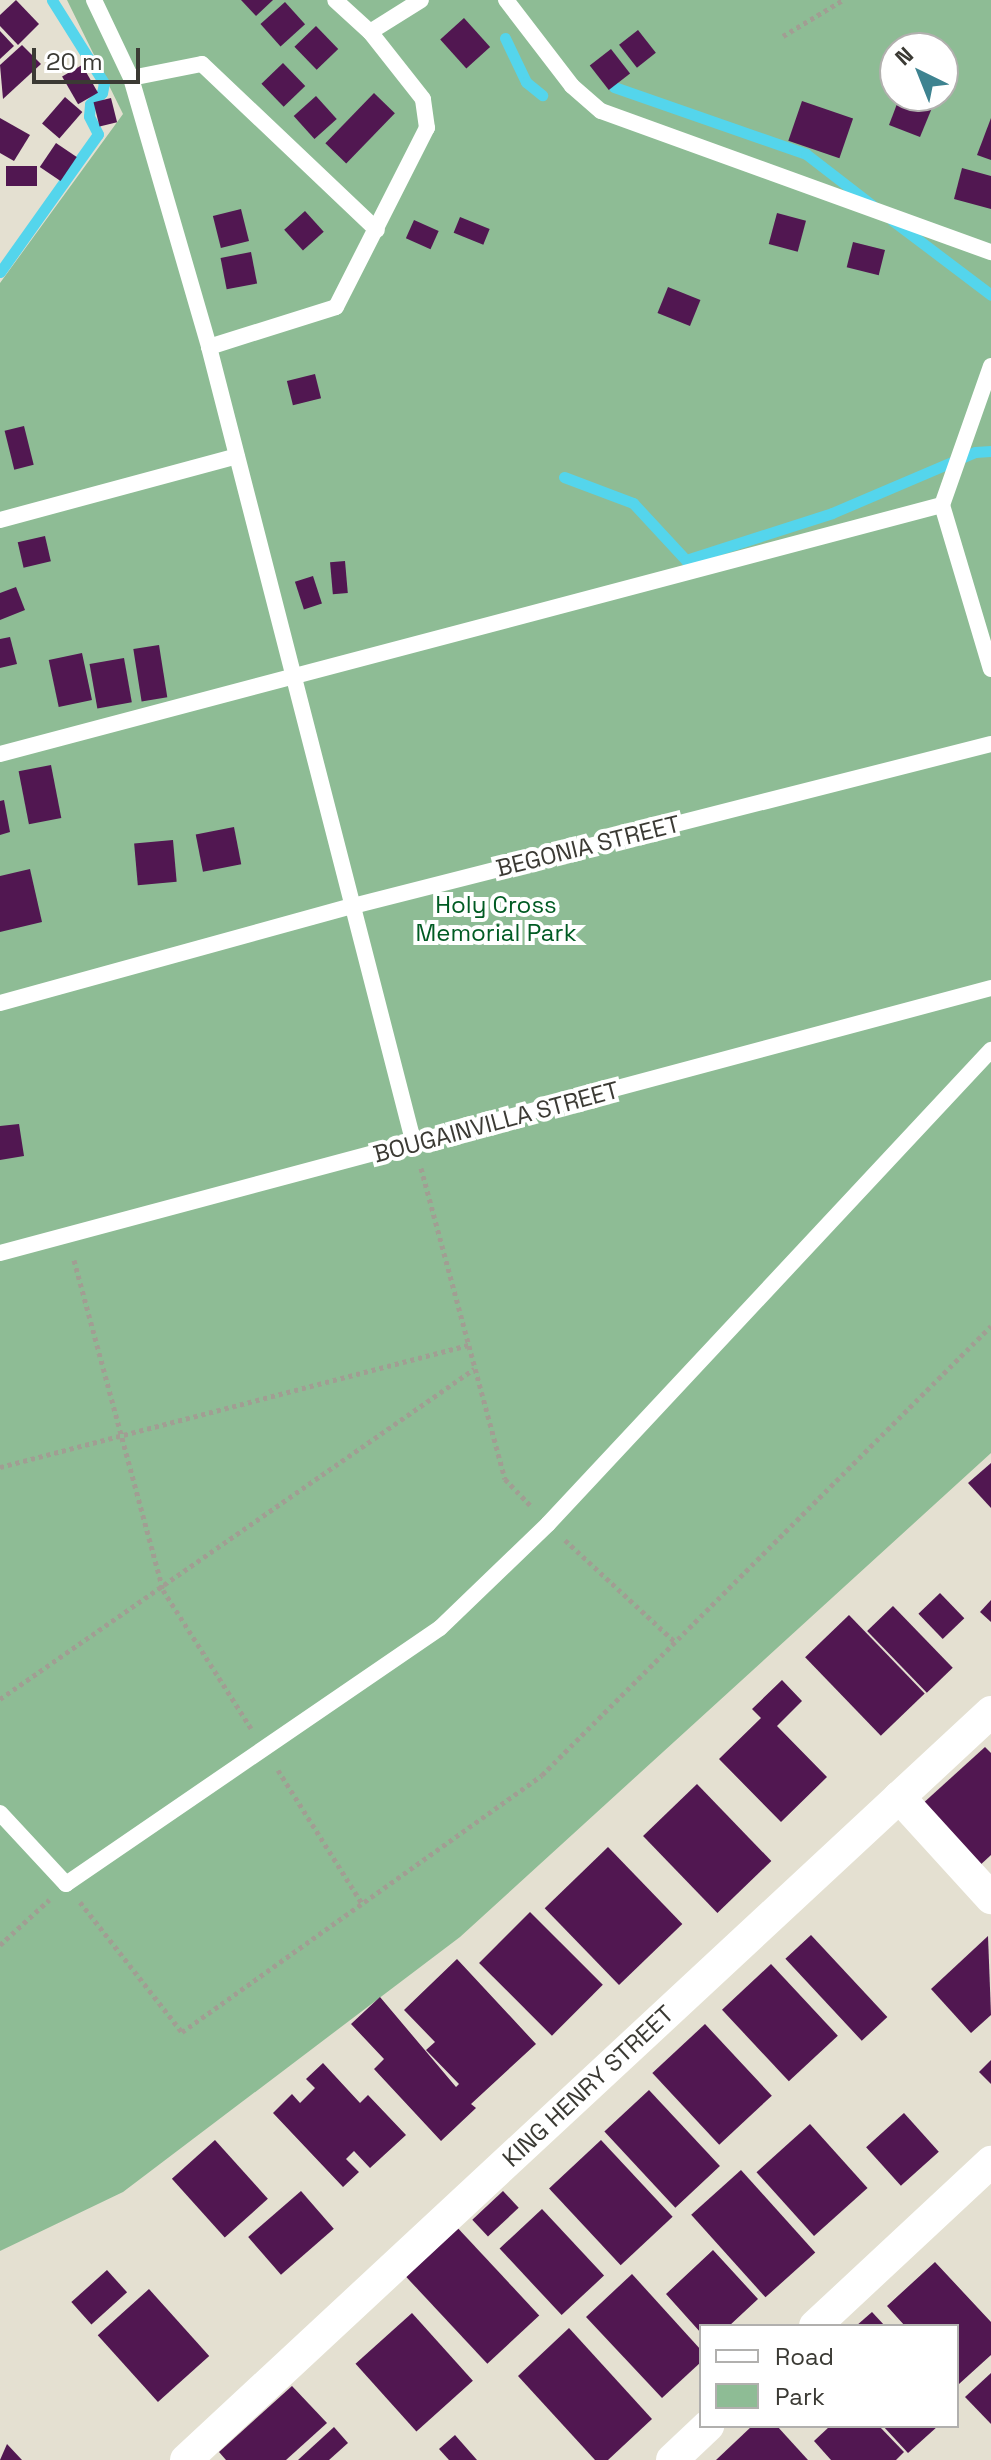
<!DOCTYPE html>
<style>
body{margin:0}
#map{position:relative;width:991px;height:2460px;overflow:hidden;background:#e4e0d1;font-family:"Space Grotesk",sans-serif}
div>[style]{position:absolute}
.green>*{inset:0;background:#8ebc95}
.stream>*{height:11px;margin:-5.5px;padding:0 5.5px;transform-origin:5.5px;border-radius:5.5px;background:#54d5ec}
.building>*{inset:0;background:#511751;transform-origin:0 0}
.path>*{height:5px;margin-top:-2.5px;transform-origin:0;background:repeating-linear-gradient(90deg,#a19e93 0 4px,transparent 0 8px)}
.service>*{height:16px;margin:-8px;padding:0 8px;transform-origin:8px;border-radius:8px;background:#fff}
.minor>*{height:32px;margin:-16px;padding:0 16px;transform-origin:16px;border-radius:16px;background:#fff}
span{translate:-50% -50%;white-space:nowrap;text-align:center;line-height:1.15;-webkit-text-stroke:8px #fff;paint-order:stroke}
.street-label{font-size:24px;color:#3b3a34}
.park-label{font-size:24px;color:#005b23}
.legend{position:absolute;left:699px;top:2324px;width:260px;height:104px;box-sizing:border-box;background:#fff;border:2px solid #b1b0ae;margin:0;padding:10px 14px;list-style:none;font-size:24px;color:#3b3a34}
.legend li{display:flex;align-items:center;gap:16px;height:40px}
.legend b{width:40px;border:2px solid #b1b0ae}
.north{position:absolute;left:879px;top:32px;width:80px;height:80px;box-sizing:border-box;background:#fff;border:2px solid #b1b0ae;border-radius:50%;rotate:317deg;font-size:22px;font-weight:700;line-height:32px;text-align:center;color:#3b3a34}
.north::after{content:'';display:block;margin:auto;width:28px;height:36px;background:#3e8390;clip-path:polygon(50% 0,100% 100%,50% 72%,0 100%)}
.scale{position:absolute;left:32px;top:48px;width:108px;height:36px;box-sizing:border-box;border:4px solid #3b3a34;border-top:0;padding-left:10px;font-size:24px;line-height:28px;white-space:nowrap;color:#3b3a34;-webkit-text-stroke:6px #fff;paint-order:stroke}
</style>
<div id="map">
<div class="green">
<i style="clip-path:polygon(evenodd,67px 0,991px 0,991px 1453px,460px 1937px,123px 2192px,0 2251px,0 283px,123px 114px,67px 0,895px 48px,943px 48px,943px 96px,895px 96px,895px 48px)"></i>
</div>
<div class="stream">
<i style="left:505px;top:38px;width:49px;rotate:64.5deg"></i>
<i style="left:526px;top:82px;width:21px;rotate:39deg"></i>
<i style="left:614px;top:87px;width:203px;rotate:19.2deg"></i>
<i style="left:806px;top:154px;width:83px;rotate:37.7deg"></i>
<i style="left:892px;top:220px;width:124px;rotate:37.1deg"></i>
<i style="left:0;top:272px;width:169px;rotate:-54.6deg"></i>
<i style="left:98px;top:134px;width:20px;rotate:-117deg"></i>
<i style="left:89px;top:116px;width:12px;rotate:-85deg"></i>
<i style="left:90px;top:104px;width:16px;rotate:-43deg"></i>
<i style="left:102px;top:93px;width:10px;rotate:-79deg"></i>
<i style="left:104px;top:83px;width:98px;rotate:-122.1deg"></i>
<i style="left:564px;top:477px;width:74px;rotate:20.6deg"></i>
<i style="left:633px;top:503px;width:78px;rotate:47.1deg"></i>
<i style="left:686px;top:560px;width:153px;rotate:-17.8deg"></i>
<i style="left:832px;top:513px;width:155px;rotate:-23.1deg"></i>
<i style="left:975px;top:452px;width:16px;rotate:-4deg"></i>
</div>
<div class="building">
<i style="clip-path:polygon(16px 0,39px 24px,18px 45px,0 26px,0 15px)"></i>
<i style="clip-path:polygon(241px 0,273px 0,256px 16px)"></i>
<i style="left:285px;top:2px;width:30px;height:33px;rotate:48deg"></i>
<i style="left:464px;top:18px;width:39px;height:32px;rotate:48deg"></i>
<i style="left:316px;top:26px;width:32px;height:30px;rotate:46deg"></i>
<i style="left:638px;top:30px;width:29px;height:24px;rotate:52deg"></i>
<i style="clip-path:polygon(0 31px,14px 46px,0 59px)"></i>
<i style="clip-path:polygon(22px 45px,41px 64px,3px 99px,0 65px)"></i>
<i style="left:611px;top:49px;width:31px;height:27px;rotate:52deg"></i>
<i style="left:283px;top:63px;width:32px;height:30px;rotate:46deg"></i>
<i style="left:82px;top:65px;width:32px;height:23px;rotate:60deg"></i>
<i style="left:374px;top:93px;width:29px;height:70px;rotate:44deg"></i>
<i style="left:316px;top:96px;width:31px;height:30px;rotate:48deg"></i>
<i style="clip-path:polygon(900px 96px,934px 103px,920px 137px,889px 125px)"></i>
<i style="left:65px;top:97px;width:23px;height:35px;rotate:41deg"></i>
<i style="left:111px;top:98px;width:25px;height:18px;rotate:76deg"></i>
<i style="left:802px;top:101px;width:54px;height:42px;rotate:19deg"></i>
<i style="clip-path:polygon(0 118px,30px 135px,14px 161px,0 153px)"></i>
<i style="clip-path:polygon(991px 118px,991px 160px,977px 155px)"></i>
<i style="left:56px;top:143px;width:25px;height:29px;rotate:34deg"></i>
<i style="left:6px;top:166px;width:31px;height:20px"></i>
<i style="clip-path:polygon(962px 168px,991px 176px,991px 209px,954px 199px)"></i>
<i style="left:241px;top:209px;width:33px;height:29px;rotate:76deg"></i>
<i style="left:305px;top:211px;width:28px;height:28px;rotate:48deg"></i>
<i style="left:777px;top:213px;width:30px;height:32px;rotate:15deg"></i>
<i style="left:460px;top:217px;width:32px;height:17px;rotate:22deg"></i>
<i style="left:414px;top:220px;width:27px;height:20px;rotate:24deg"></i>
<i style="left:853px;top:242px;width:33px;height:26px;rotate:14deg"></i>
<i style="left:251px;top:252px;width:32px;height:31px;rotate:79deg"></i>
<i style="left:668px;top:287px;width:35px;height:28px;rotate:22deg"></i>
<i style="left:315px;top:374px;width:25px;height:29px;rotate:76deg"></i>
<i style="left:24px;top:426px;width:40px;height:20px;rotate:76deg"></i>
<i style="left:45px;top:536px;width:26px;height:28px;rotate:77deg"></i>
<i style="left:345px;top:561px;width:32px;height:15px;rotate:85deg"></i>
<i style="left:313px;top:576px;width:29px;height:19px;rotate:72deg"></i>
<i style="clip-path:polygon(16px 587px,25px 610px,0 620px,0 593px)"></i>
<i style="clip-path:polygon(10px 637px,17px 664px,0 668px,0 639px)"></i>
<i style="left:159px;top:645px;width:53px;height:26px;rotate:81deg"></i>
<i style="left:82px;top:653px;width:48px;height:34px;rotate:78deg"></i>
<i style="left:124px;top:658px;width:45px;height:35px;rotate:80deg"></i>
<i style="left:51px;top:765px;width:54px;height:33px;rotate:79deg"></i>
<i style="clip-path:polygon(4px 800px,10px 832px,0 835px,0 801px)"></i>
<i style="left:234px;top:827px;width:38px;height:39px;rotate:79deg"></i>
<i style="left:173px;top:840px;width:42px;height:39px;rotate:85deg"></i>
<i style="clip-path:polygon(30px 869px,42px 922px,0 932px,0 876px)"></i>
<i style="clip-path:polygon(19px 1124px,24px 1156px,0 1160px,0 1126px)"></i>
<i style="clip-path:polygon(991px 1463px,991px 1508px,968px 1483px)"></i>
<i style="left:940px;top:1593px;width:35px;height:30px;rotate:46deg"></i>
<i style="clip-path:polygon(991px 1600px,991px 1622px,980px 1612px)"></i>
<i style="left:893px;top:1606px;width:86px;height:36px;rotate:46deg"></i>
<i style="left:849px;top:1615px;width:109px;height:61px;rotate:46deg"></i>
<i style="clip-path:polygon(782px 1680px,802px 1701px,777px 1726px,827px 1777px,781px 1822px,719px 1759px,761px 1718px,752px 1709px)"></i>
<i style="clip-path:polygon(985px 1747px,991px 1753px,991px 1855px,977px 1868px,920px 1806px)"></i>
<i style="left:697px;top:1784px;width:107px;height:75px;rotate:46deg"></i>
<i style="left:608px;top:1847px;width:107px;height:88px;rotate:46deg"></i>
<i style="left:530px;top:1912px;width:103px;height:72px;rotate:45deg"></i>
<i style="left:811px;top:1935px;width:112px;height:35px;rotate:47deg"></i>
<i style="clip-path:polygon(988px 1936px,991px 2015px,971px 2033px,931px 1989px)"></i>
<i style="clip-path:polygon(457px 1959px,536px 2044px,471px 2104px,476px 2108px,441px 2141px,374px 2069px,384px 2059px,351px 2024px,380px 1997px,456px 2087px,459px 2084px,426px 2050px,435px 2042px,404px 2010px)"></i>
<i style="left:771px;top:1964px;width:98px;height:67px;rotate:47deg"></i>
<i style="left:705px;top:2024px;width:98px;height:72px;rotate:47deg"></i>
<i style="clip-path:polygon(991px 2060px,991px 2084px,979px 2072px)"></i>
<i style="clip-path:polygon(323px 2063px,360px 2103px,368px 2095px,406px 2135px,370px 2168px,354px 2151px,346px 2159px,359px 2172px,343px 2187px,273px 2113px,292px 2094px,300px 2103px,315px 2088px,306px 2079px)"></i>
<i style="left:649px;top:2090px;width:104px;height:61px;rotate:47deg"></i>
<i style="left:904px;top:2113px;width:52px;height:51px;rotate:48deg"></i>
<i style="left:810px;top:2124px;width:86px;height:72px;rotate:48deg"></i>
<i style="left:215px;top:2140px;width:79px;height:58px;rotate:48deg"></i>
<i style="left:601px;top:2140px;width:105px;height:71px;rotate:47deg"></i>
<i style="left:741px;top:2170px;width:111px;height:67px;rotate:48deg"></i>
<i style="left:301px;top:2191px;width:50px;height:70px;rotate:49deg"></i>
<i style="left:503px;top:2191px;width:23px;height:42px;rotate:47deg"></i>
<i style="left:542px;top:2209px;width:91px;height:58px;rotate:47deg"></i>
<i style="left:454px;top:2224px;width:125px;height:71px;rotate:47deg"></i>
<i style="clip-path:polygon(713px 2250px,758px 2299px,729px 2326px,701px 2326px,701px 2333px,666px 2294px)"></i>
<i style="clip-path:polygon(935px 2262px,991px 2322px,991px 2355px,959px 2384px,957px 2326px,905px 2326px,887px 2306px)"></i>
<i style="left:107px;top:2270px;width:30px;height:48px;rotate:48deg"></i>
<i style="clip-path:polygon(632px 2274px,701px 2350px,701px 2362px,662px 2398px,586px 2317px)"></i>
<i style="left:149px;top:2289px;width:90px;height:69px;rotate:48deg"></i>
<i style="clip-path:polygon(872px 2312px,885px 2326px,856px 2326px)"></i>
<i style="left:412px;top:2313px;width:91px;height:76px;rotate:48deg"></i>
<i style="clip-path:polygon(569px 2328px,652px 2419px,608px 2460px,595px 2460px,518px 2376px)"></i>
<i style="clip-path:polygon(991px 2373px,991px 2424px,965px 2397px)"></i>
<i style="clip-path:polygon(292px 2386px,327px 2423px,286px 2460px,226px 2460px,219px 2452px)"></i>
<i style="clip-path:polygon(752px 2426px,777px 2426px,808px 2460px,716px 2460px)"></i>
<i style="clip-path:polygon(830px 2426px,879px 2426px,904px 2452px,896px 2460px,831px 2460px,814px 2441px)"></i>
<i style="clip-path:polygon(883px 2426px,938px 2426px,908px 2453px)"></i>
<i style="clip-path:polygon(334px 2427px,348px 2443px,329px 2460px,298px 2460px)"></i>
<i style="clip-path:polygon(455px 2435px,477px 2460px,449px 2460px,439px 2449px)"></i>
<i style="clip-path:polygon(7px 2444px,22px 2460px,0 2460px)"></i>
</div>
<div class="path">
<i style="left:783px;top:36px;width:70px;rotate:-31deg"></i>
<i style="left:421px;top:1168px;width:322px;rotate:74.9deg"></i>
<i style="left:505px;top:1479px;width:36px;rotate:46deg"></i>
<i style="left:74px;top:1260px;width:342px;rotate:74.9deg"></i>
<i style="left:163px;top:1590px;width:164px;rotate:57.5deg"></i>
<i style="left:0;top:1467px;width:485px;rotate:-14.6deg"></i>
<i style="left:565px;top:1540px;width:150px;rotate:42.8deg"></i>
<i style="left:0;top:1699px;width:578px;rotate:-34.85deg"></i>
<i style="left:278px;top:1770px;width:160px;rotate:57.8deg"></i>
<i style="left:80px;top:1902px;width:165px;rotate:51.9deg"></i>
<i style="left:182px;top:2032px;width:442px;rotate:-35.5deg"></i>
<i style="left:542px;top:1775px;width:635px;rotate:-45deg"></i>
<i style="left:0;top:1945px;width:67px;rotate:-42.6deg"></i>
</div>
<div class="service">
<i style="left:94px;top:0;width:86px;rotate:64.6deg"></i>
<i style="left:131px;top:78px;width:280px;rotate:73.8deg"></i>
<i style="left:209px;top:347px;width:823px;rotate:75.58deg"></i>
<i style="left:506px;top:0;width:108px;rotate:52.5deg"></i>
<i style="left:572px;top:86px;width:38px;rotate:41deg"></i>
<i style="left:601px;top:111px;width:415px;rotate:19.9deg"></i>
<i style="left:370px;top:32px;width:60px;rotate:-32.1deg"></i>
<i style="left:131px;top:78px;width:72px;rotate:-11.2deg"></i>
<i style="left:202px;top:64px;width:241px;rotate:43.5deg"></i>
<i style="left:209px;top:347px;width:133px;rotate:-17.5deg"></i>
<i style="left:336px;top:307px;width:201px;rotate:-63.1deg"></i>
<i style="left:427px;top:128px;width:29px;rotate:-98deg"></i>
<i style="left:423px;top:99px;width:85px;rotate:-128.3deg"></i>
<i style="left:370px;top:32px;width:47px;rotate:-137.6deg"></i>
<i style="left:991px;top:366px;width:147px;rotate:109.4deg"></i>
<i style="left:942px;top:505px;width:171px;rotate:73.4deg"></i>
<i style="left:0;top:520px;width:245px;rotate:-15.1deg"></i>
<i style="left:0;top:754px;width:974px;rotate:-14.81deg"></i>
<i style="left:0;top:1003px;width:366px;rotate:-15.4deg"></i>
<i style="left:353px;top:906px;width:658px;rotate:-14.25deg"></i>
<i style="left:0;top:1253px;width:1026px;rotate:-14.97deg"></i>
<i style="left:0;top:1813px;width:97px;rotate:47.1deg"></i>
<i style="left:66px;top:1884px;width:453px;rotate:-34.4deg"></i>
<i style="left:440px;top:1628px;width:150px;rotate:-43.9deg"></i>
<i style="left:548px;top:1524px;width:649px;rotate:-46.94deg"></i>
</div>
<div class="minor">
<i style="left:899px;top:1797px;width:137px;rotate:47.7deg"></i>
<i style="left:815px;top:2326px;width:241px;rotate:-43deg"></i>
<i style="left:186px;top:2460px;width:1099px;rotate:-42.9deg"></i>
<i style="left:672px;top:2460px;width:50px;rotate:-43.4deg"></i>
</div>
<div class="street-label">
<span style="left:588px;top:846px;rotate:-14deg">BEGONIA STREET</span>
<span style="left:496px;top:1122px;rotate:-15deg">BOUGAINVILLA STREET</span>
<span style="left:588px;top:2086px;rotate:-43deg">KING HENRY STREET</span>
</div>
<div class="park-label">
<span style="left:496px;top:919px">Holy Cross<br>Memorial Park</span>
</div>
<ul class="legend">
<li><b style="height:10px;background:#fff"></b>Road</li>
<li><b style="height:22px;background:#8ebc95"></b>Park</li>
</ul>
<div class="north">N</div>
<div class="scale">20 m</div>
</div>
